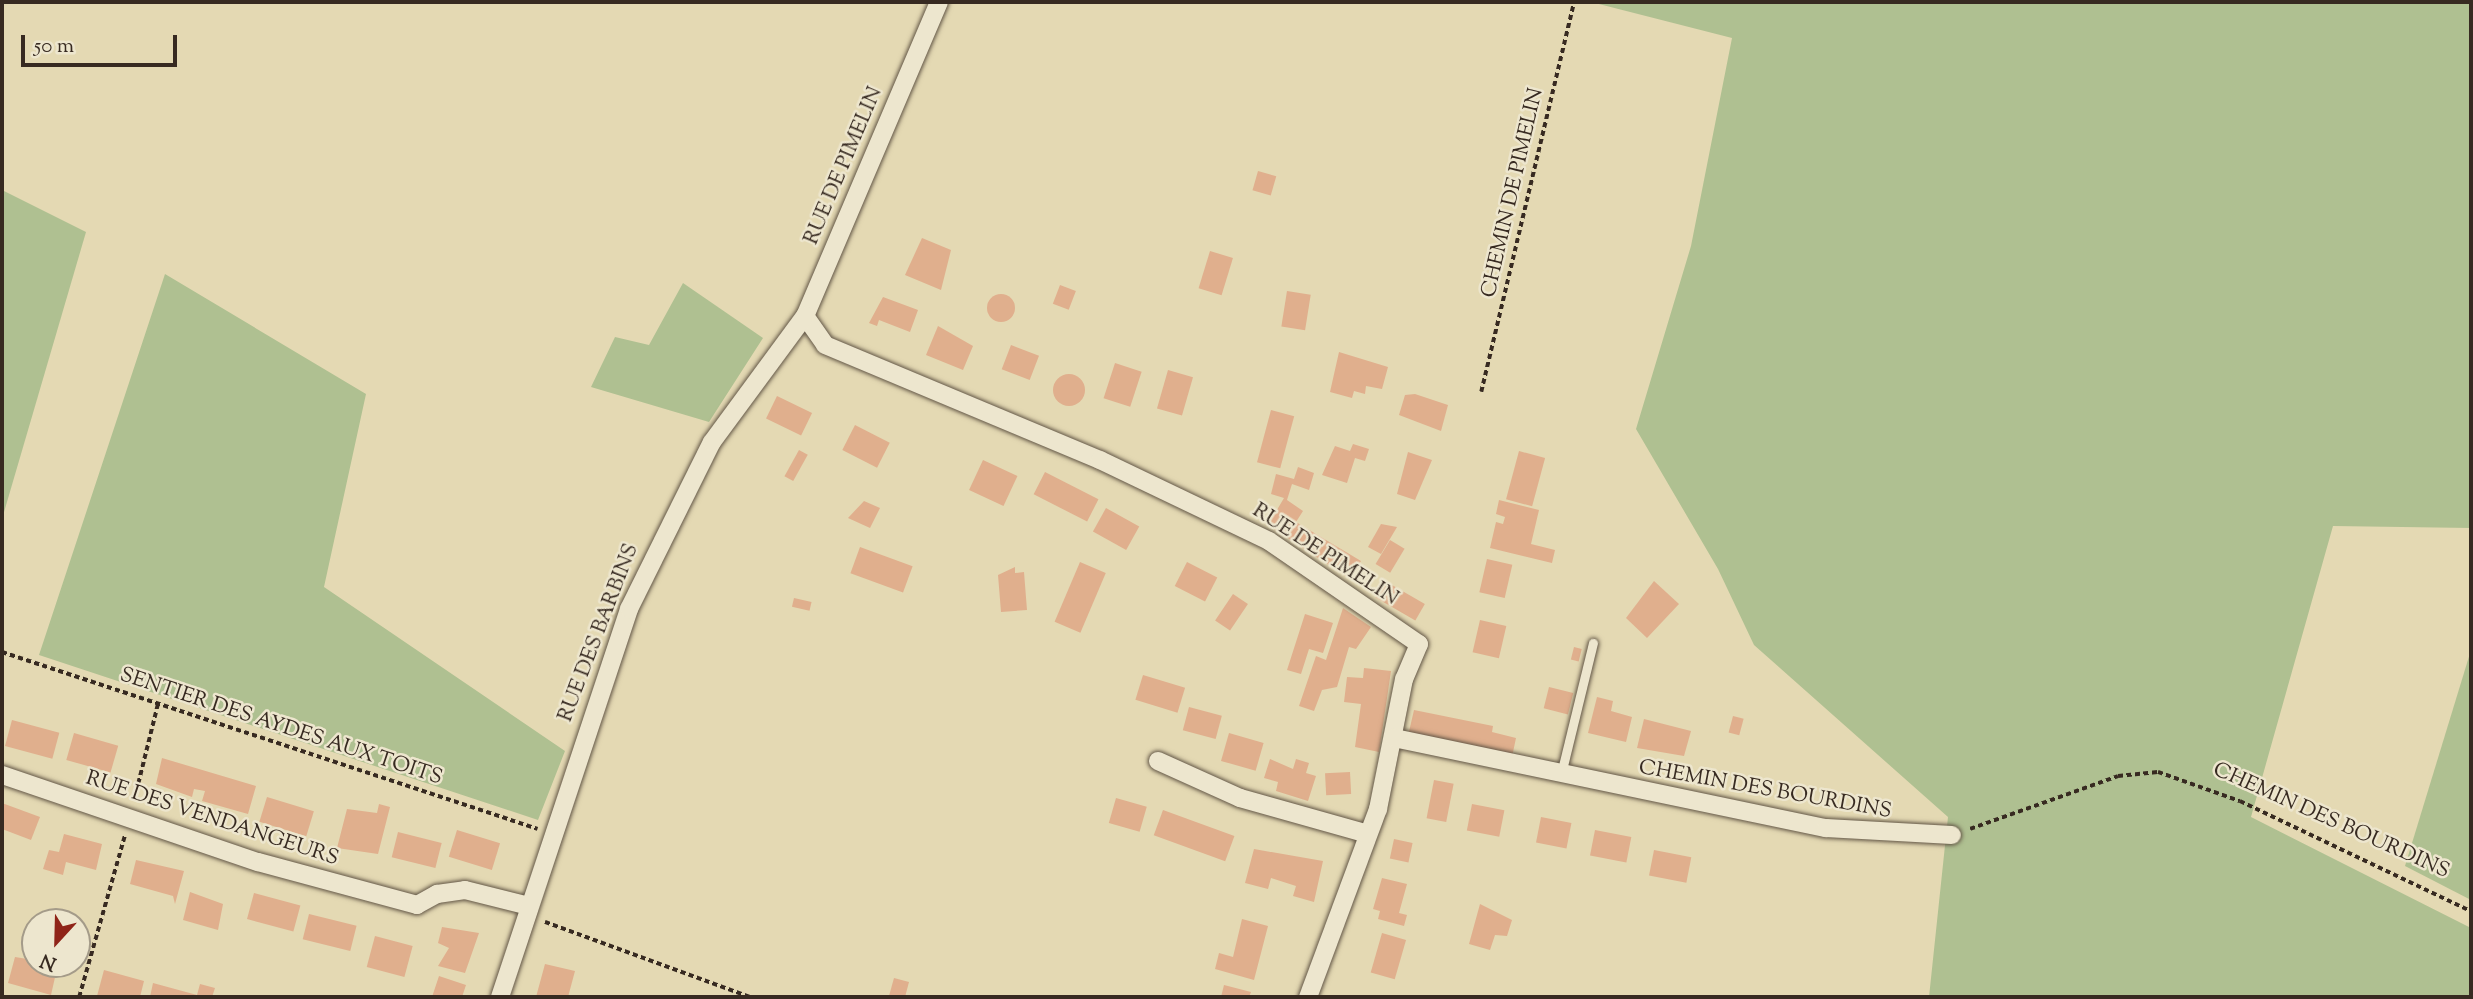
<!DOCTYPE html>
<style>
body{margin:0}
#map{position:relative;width:2473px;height:999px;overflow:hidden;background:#e4d9b3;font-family:"Sorts Mill Goudy",serif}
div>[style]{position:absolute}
.green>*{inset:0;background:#afc091}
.building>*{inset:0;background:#e0af8d;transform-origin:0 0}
.round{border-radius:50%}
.path>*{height:3.5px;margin-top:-1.75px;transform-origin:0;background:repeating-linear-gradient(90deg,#372a21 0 5px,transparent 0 8.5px)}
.roads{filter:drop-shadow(0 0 2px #625646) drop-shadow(0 0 2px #625646)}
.lane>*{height:9px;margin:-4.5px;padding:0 4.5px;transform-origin:4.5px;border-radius:4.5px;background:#ede6ce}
.street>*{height:18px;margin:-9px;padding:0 9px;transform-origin:9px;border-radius:9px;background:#ede6ce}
span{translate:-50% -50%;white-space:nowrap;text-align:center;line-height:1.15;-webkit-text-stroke:5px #ede6ce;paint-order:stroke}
.street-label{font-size:21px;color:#372a21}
.frame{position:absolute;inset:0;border:4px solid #372a21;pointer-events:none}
.north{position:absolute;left:21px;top:908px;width:70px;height:70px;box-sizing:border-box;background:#ede6ce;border:2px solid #a49b89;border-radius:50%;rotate:202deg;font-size:19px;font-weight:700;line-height:28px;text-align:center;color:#372a21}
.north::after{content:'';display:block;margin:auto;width:24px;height:32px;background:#8f2418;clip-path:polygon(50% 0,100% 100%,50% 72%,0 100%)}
.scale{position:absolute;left:21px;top:35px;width:156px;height:32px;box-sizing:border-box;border:4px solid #372a21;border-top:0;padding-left:9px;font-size:21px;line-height:24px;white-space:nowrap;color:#372a21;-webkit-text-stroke:5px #ede6ce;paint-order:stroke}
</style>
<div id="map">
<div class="green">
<i style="clip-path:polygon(1591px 2px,2471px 2px,2471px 528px,2333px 526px,2251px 817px,2471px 928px,2471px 997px,1929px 997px,1948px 817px,1754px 645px,1718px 569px,1636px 429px,1691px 246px,1732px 38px)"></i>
<i style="clip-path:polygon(2px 190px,86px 232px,2px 519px)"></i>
<i style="clip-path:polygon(165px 274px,366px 394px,324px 587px,565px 751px,538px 820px,39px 655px)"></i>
<i style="clip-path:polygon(683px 283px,763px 338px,709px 422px,591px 387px,615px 337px,649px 345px)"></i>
<i style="clip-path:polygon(2471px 650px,2471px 900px,2405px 866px)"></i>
</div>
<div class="building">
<i style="left:1258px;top:171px;width:19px;height:20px;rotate:16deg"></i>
<i style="clip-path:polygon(922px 238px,951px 250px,941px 290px,905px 275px)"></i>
<i style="left:1210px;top:251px;width:24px;height:39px;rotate:17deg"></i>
<i style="left:1060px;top:285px;width:17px;height:20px;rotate:21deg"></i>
<i style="left:1287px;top:291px;width:24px;height:36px;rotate:9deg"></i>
<i class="round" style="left:987px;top:294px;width:28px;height:28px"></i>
<i style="clip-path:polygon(883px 297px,918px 310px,910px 332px,879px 320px,877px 326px,869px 323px)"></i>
<i style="clip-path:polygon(938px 326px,973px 346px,963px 370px,926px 355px)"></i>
<i style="left:1011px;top:345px;width:30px;height:26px;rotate:21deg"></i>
<i style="clip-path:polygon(1339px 352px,1388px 367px,1382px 389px,1366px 386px,1365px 394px,1354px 391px,1352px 398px,1330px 392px)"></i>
<i style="left:1115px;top:363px;width:28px;height:37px;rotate:18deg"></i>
<i style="left:1168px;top:370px;width:26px;height:40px;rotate:16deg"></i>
<i class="round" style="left:1053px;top:374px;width:32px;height:32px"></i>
<i style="clip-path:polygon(1415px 394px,1448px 405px,1441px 431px,1399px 415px,1405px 395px)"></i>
<i style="left:777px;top:396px;width:39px;height:25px;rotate:26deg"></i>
<i style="left:1271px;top:410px;width:24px;height:54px;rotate:15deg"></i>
<i style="left:855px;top:425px;width:39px;height:28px;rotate:27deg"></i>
<i style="clip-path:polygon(1353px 444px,1369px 449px,1365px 461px,1355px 458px,1347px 483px,1322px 475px,1335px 446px,1350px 451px)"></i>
<i style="left:799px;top:450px;width:10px;height:30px;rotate:29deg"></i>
<i style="left:1519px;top:451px;width:27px;height:50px;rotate:15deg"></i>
<i style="clip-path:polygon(1408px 452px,1432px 460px,1415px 500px,1397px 494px)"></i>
<i style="left:983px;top:460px;width:38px;height:33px;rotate:25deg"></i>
<i style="clip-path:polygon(1298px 467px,1314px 473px,1309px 490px,1292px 484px,1287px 500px,1303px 511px,1296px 522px,1361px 561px,1350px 579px,1268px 525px,1284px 498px,1271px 494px,1276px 474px,1294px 479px)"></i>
<i style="left:1045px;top:472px;width:60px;height:25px;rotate:27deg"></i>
<i style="clip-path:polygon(1499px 500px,1539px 510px,1531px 544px,1555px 550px,1552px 563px,1490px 548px,1496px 522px,1503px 524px,1505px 517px,1496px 514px)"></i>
<i style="clip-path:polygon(864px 501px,880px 508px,870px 528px,848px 518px)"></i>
<i style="left:1106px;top:508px;width:38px;height:27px;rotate:29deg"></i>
<i style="clip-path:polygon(1381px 524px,1397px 527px,1381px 554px,1368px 547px)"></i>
<i style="left:1390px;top:540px;width:17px;height:28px;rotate:31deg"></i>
<i style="left:860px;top:547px;width:56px;height:28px;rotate:20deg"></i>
<i style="left:1487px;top:559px;width:26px;height:34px;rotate:13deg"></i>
<i style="left:1080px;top:562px;width:28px;height:65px;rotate:23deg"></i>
<i style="left:1187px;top:562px;width:34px;height:27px;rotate:27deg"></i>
<i style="clip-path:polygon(1015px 567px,1015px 573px,1024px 572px,1027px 610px,1001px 612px,998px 575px)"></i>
<i style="left:1385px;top:581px;width:46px;height:19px;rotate:30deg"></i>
<i style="clip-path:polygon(1654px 581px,1679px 604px,1647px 638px,1626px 618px)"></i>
<i style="left:1233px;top:594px;width:18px;height:32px;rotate:34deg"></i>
<i style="left:794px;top:598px;width:18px;height:9px;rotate:13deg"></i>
<i style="clip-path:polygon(1343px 608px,1371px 627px,1356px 649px,1349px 647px,1337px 687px,1322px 690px,1314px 711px,1299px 706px,1316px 656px,1326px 660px)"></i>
<i style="clip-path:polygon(1305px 614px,1333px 623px,1323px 653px,1309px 649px,1301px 674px,1287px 670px)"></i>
<i style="left:1480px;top:620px;width:27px;height:33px;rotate:13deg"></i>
<i style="left:1574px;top:647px;width:8px;height:13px;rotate:14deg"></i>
<i style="clip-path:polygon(1364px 668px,1391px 671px,1379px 752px,1355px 747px,1361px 704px,1344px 702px,1347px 677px,1363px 678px)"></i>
<i style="left:1143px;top:675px;width:44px;height:26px;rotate:17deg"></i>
<i style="left:1549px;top:687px;width:25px;height:22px;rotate:14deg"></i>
<i style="clip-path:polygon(1597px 697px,1613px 701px,1611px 711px,1632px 717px,1626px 742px,1588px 733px)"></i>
<i style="left:1189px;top:707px;width:34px;height:24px;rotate:15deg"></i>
<i style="clip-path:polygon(1414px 710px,1493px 726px,1492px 732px,1516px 738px,1512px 757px,1408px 736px)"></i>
<i style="left:1733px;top:716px;width:11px;height:17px;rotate:15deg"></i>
<i style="clip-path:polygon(1644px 719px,1691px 731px,1684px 756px,1637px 748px)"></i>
<i style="left:12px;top:720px;width:49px;height:27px;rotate:15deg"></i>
<i style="left:74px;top:733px;width:46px;height:28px;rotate:16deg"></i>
<i style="left:1229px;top:733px;width:36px;height:29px;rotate:16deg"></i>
<i style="clip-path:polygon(162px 758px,256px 786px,248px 814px,202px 801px,205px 791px,194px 789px,192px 797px,156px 784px)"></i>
<i style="clip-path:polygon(1270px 759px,1293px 769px,1296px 759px,1309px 763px,1306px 773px,1316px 776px,1308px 801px,1276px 791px,1278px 782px,1264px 778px)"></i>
<i style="left:1350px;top:772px;width:22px;height:25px;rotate:87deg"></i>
<i style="left:1434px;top:780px;width:20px;height:39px;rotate:11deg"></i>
<i style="left:267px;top:797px;width:49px;height:26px;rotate:17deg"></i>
<i style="left:1116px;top:798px;width:32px;height:26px;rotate:16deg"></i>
<i style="clip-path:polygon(2px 803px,40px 817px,31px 840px,2px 829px)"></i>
<i style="clip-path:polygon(379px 804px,390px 807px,378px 854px,337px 848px,347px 809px,377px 813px)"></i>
<i style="left:1472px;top:804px;width:33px;height:27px;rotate:11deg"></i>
<i style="left:1163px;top:810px;width:76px;height:27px;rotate:20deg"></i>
<i style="left:1541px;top:817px;width:31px;height:26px;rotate:11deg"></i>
<i style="left:457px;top:830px;width:45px;height:28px;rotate:17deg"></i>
<i style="left:1595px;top:830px;width:37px;height:26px;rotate:11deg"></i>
<i style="left:398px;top:832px;width:45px;height:26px;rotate:14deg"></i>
<i style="clip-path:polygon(64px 834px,102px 844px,96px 870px,66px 862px,63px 875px,43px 869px,49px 850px,59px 852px)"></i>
<i style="left:1394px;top:839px;width:19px;height:20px;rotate:12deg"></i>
<i style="clip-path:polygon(1254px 849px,1323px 861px,1314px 902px,1293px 896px,1296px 886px,1271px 878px,1268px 889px,1245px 883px)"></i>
<i style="left:1654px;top:850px;width:38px;height:26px;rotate:11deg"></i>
<i style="clip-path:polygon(136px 860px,184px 871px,175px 904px,173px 896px,130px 884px)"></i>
<i style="clip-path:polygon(1382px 878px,1407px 884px,1399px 913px,1407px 915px,1404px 926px,1378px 919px,1380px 911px,1373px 909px)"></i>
<i style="clip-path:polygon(190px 892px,223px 904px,218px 930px,183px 920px)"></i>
<i style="left:254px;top:893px;width:48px;height:27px;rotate:15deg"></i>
<i style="clip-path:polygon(1480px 904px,1512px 920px,1507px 936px,1495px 935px,1490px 950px,1469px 944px)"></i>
<i style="left:309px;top:914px;width:49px;height:26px;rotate:14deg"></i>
<i style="clip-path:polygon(1242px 919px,1268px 926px,1254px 980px,1215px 969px,1219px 953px,1233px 957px)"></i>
<i style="clip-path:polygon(442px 927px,479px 933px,465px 973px,438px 966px,449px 948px,438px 943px)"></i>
<i style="left:1382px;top:933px;width:25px;height:41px;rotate:16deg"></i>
<i style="left:375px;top:936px;width:39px;height:32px;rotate:15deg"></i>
<i style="clip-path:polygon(15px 957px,58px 964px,51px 995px,8px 983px)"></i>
<i style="clip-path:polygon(545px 964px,575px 971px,568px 997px,536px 997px)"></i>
<i style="clip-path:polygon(104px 970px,144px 981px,140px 997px,97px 996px)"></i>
<i style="clip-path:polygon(439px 976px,466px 985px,462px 997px,432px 997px)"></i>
<i style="clip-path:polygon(894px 978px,909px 982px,905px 997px,889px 996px)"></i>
<i style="clip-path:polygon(153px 983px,197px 995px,200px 984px,215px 988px,212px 997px,150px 997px)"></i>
<i style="clip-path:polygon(1224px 985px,1251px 992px,1249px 997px,1221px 997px)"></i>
</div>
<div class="path">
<i style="left:1481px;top:392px;width:401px;rotate:-76.6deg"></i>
<i style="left:2px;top:652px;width:564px;rotate:18.27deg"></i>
<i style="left:134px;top:800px;width:100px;rotate:-76.1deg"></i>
<i style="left:1970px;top:829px;width:157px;rotate:-19.7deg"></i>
<i style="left:2118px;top:776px;width:40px;rotate:-5.7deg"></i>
<i style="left:2158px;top:772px;width:87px;rotate:19.5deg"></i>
<i style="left:2240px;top:801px;width:256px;rotate:25.5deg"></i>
<i style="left:545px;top:922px;width:218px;rotate:20.1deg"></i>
<i style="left:79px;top:997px;width:169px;rotate:-74.2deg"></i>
</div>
<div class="roads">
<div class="lane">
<i style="left:1561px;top:774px;width:135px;rotate:-76.3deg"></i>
</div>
<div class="street">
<i style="left:939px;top:2px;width:341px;rotate:113.1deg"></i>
<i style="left:805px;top:316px;width:35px;rotate:55deg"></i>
<i style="left:825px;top:345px;width:298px;rotate:22.7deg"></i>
<i style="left:1100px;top:460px;width:187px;rotate:25.6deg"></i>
<i style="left:1269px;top:541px;width:182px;rotate:34.5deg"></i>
<i style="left:1419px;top:644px;width:38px;rotate:113deg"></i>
<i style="left:1404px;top:679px;width:133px;rotate:101.3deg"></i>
<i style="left:1378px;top:809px;width:201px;rotate:110.4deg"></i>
<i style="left:1394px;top:738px;width:441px;rotate:11.8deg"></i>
<i style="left:1826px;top:828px;width:126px;rotate:3.2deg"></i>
<i style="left:1158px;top:761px;width:90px;rotate:24.3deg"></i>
<i style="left:1240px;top:798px;width:133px;rotate:15.7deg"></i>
<i style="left:2px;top:775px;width:270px;rotate:18.8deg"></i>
<i style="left:258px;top:862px;width:165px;rotate:15.1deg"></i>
<i style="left:417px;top:905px;width:23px;rotate:-29deg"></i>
<i style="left:437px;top:894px;width:28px;rotate:-8deg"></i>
<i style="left:465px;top:890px;width:66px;rotate:14deg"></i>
<i style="left:500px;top:997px;width:409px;rotate:-71.6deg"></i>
<i style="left:629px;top:609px;width:186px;rotate:-63.6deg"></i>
<i style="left:712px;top:442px;width:157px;rotate:-53.6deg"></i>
</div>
</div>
<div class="street-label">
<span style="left:844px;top:166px;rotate:-67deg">RUE DE PIMELIN</span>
<span style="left:1513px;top:193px;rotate:-77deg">CHEMIN DE PIMELIN</span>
<span style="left:1325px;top:555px;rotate:33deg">RUE DE PIMELIN</span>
<span style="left:599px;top:633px;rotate:-69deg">RUE DES BARBINS</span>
<span style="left:281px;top:727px;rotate:18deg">SENTIER DES AYDES AUX TOITS</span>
<span style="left:1765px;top:790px;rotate:10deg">CHEMIN DES BOURDINS</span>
<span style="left:212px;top:819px;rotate:18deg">RUE DES VENDANGEURS</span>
<span style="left:2331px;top:821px;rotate:24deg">CHEMIN DES BOURDINS</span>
</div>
<div class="frame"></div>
<div class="north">N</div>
<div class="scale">50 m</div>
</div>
